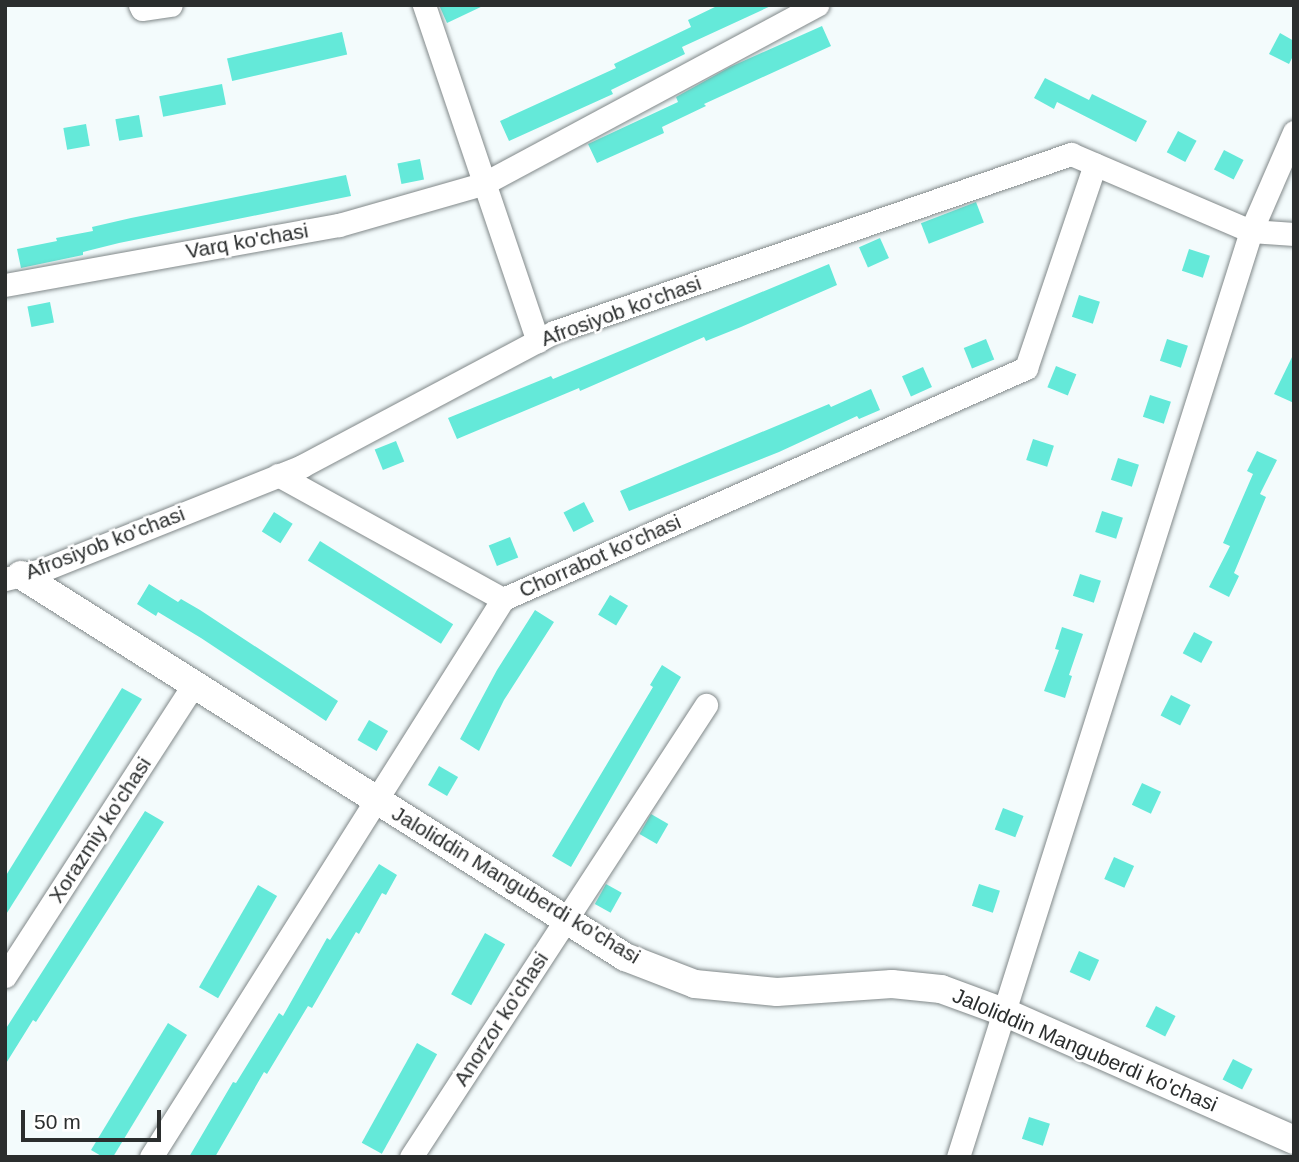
<!DOCTYPE html>
<style>
body{margin:0}
#map{position:relative;width:1299px;height:1162px;overflow:hidden;background:#f3fbfc;font-family:Arial,sans-serif}
div>[style]{position:absolute}
.building>*{inset:0;background:#64e9d9;transform-origin:0 0}
.roads{filter:drop-shadow(0 0 2px #818889) drop-shadow(0 0 2px #818889)}
.minor>*{height:23px;margin:-11.5px;padding:0 11.5px;transform-origin:11.5px;border-radius:11.5px;background:#fff}
.tertiary>*{height:28px;margin:-14px;padding:0 14px;transform-origin:14px;border-radius:14px;background:#fff}
span{translate:-50% -50%;white-space:nowrap;text-align:center;line-height:1.15;-webkit-text-stroke:5px #fff;paint-order:stroke}
.street-label{font-size:21px;color:#2b2e2e}
.frame{position:absolute;inset:0;border:7px solid #2b2e2e;pointer-events:none}
.scale{position:absolute;left:21px;top:1110px;width:140px;height:32px;box-sizing:border-box;border:4px solid #2b2e2e;border-top:0;padding-left:9px;font-size:21px;line-height:24px;white-space:nowrap;color:#2b2e2e;-webkit-text-stroke:5px #fff;paint-order:stroke}
</style>
<div id="map">
<div class="building">
<i style="clip-path:polygon(439px 5px,485px 5px,447px 23px)"></i>
<i style="clip-path:polygon(719px 5px,773px 5px,682px 47px,685px 54px,611px 90px,613px 94px,509px 141px,500px 121px,616px 68px,614px 64px,691px 27px,688px 20px)"></i>
<i style="clip-path:polygon(822px 26px,831px 46px,704px 104px,706px 106px,662px 127px,664px 133px,597px 163px,588px 144px,678px 102px,676px 97px,730px 67px)"></i>
<i style="left:342px;top:32px;width:23px;height:118px;rotate:77deg"></i>
<i style="clip-path:polygon(1280px 33px,1294px 41px,1294px 54px,1289px 64px,1269px 54px)"></i>
<i style="clip-path:polygon(1045px 78px,1089px 100px,1092px 94px,1147px 121px,1136px 142px,1057px 102px,1054px 109px,1034px 98px)"></i>
<i style="left:222px;top:84px;width:21px;height:64px;rotate:79deg"></i>
<i style="left:139px;top:115px;width:22px;height:24px;rotate:80deg"></i>
<i style="left:86px;top:124px;width:22px;height:23px;rotate:80deg"></i>
<i style="left:1178px;top:131px;width:21px;height:24px;rotate:28deg"></i>
<i style="left:1224px;top:150px;width:22px;height:22px;rotate:27deg"></i>
<i style="left:420px;top:159px;width:21px;height:23px;rotate:79deg"></i>
<i style="clip-path:polygon(346px 175px,351px 196px,119px 243px,83px 252px,83px 255px,21px 268px,17px 249px,57px 241px,56px 238px,93px 231px,92px 227px,131px 218px)"></i>
<i style="left:976px;top:202px;width:22px;height:59px;rotate:69deg"></i>
<i style="left:880px;top:238px;width:22px;height:23px;rotate:66deg"></i>
<i style="left:1189px;top:249px;width:22px;height:23px;rotate:18deg"></i>
<i style="clip-path:polygon(829px 264px,837px 285px,741px 327px,706px 341px,704px 337px,580px 391px,579px 388px,457px 439px,448px 418px,551px 376px,553px 379px)"></i>
<i style="left:1079px;top:295px;width:22px;height:23px;rotate:18deg"></i>
<i style="left:50px;top:302px;width:21px;height:23px;rotate:79deg"></i>
<i style="left:986px;top:339px;width:22px;height:24px;rotate:68deg"></i>
<i style="left:1167px;top:339px;width:22px;height:23px;rotate:18deg"></i>
<i style="clip-path:polygon(1294px 353px,1294px 403px,1274px 394px)"></i>
<i style="left:1056px;top:366px;width:22px;height:23px;rotate:22deg"></i>
<i style="left:923px;top:367px;width:22px;height:23px;rotate:66deg"></i>
<i style="clip-path:polygon(871px 389px,880px 410px,859px 419px,857px 416px,779px 452px,629px 511px,620px 491px,829px 404px,831px 407px)"></i>
<i style="left:1150px;top:395px;width:22px;height:23px;rotate:18deg"></i>
<i style="left:1033px;top:439px;width:22px;height:22px;rotate:18deg"></i>
<i style="left:396px;top:441px;width:22px;height:23px;rotate:68deg"></i>
<i style="clip-path:polygon(1257px 451px,1277px 460px,1260px 494px,1266px 497px,1234px 573px,1239px 576px,1229px 597px,1209px 587px,1230px 546px,1223px 543px,1253px 474px,1247px 471px)"></i>
<i style="left:1118px;top:458px;width:22px;height:23px;rotate:18deg"></i>
<i style="left:584px;top:502px;width:22px;height:23px;rotate:63deg"></i>
<i style="left:1102px;top:511px;width:22px;height:22px;rotate:18deg"></i>
<i style="left:274px;top:512px;width:22px;height:23px;rotate:32deg"></i>
<i style="left:510px;top:537px;width:22px;height:23px;rotate:68deg"></i>
<i style="left:320px;top:541px;width:157px;height:23px;rotate:32deg"></i>
<i style="left:1080px;top:574px;width:22px;height:23px;rotate:18deg"></i>
<i style="clip-path:polygon(149px 584px,178px 602px,181px 599px,200px 610px,338px 701px,326px 721px,201px 638px,158px 612px,156px 616px,137px 604px)"></i>
<i style="left:610px;top:595px;width:21px;height:23px;rotate:31deg"></i>
<i style="clip-path:polygon(535px 610px,554px 622px,504px 700px,479px 751px,460px 739px,497px 670px)"></i>
<i style="clip-path:polygon(1062px 627px,1083px 634px,1069px 675px,1072px 676px,1065px 698px,1044px 691px,1059px 650px,1055px 649px)"></i>
<i style="left:1194px;top:632px;width:21px;height:24px;rotate:28deg"></i>
<i style="clip-path:polygon(662px 665px,681px 677px,571px 867px,552px 856px,653px 687px,650px 685px)"></i>
<i style="clip-path:polygon(122px 688px,142px 699px,5px 916px,5px 877px)"></i>
<i style="left:1171px;top:695px;width:22px;height:23px;rotate:27deg"></i>
<i style="left:369px;top:720px;width:22px;height:23px;rotate:30deg"></i>
<i style="left:439px;top:766px;width:22px;height:22px;rotate:30deg"></i>
<i style="left:1142px;top:783px;width:21px;height:24px;rotate:25deg"></i>
<i style="left:1003px;top:808px;width:22px;height:23px;rotate:21deg"></i>
<i style="clip-path:polygon(145px 811px,164px 822px,36px 1022px,33px 1020px,5px 1065px,5px 1030px)"></i>
<i style="left:651px;top:814px;width:20px;height:23px;rotate:30deg"></i>
<i style="left:1114px;top:857px;width:22px;height:24px;rotate:24deg"></i>
<i style="clip-path:polygon(379px 864px,397px 875px,386px 895px,382px 893px,359px 934px,356px 932px,312px 1008px,308px 1006px,267px 1074px,264px 1072px,215px 1157px,189px 1157px,233px 1082px,236px 1083px,279px 1013px,283px 1016px,327px 938px,330px 940px)"></i>
<i style="left:606px;top:884px;width:18px;height:23px;rotate:29deg"></i>
<i style="left:979px;top:884px;width:22px;height:23px;rotate:18deg"></i>
<i style="left:258px;top:885px;width:22px;height:118px;rotate:30deg"></i>
<i style="left:485px;top:933px;width:23px;height:70px;rotate:29deg"></i>
<i style="left:1079px;top:951px;width:22px;height:23px;rotate:24deg"></i>
<i style="left:1156px;top:1006px;width:22px;height:23px;rotate:27deg"></i>
<i style="clip-path:polygon(168px 1023px,187px 1035px,113px 1157px,103px 1157px,91px 1150px)"></i>
<i style="left:417px;top:1043px;width:23px;height:114px;rotate:29deg"></i>
<i style="left:1233px;top:1059px;width:22px;height:23px;rotate:27deg"></i>
<i style="left:1029px;top:1117px;width:22px;height:23px;rotate:18deg"></i>
</div>
<div class="roads">
<div class="minor">
<i style="left:140px;top:5px;width:4px;rotate:63deg"></i>
<i style="left:142px;top:9px;width:29px;rotate:-8deg"></i>
<i style="left:424px;top:5px;width:355px;rotate:71.3deg"></i>
<i style="left:5px;top:285px;width:339px;rotate:-10.2deg"></i>
<i style="left:339px;top:225px;width:152px;rotate:-16deg"></i>
<i style="left:485px;top:183px;width:377px;rotate:-28.2deg"></i>
<i style="left:278px;top:475px;width:257px;rotate:28.9deg"></i>
<i style="left:5px;top:579px;width:41px;rotate:-14deg"></i>
<i style="left:45px;top:569px;width:277px;rotate:-21.8deg"></i>
<i style="left:302px;top:466px;width:285px;rotate:-28deg"></i>
<i style="left:554px;top:332px;width:547px;rotate:-19deg"></i>
<i style="left:1071px;top:154px;width:196px;rotate:23.2deg"></i>
<i style="left:1251px;top:231px;width:43px;rotate:4deg"></i>
<i style="left:5px;top:976px;width:348px;rotate:-57.1deg"></i>
<i style="left:151px;top:1157px;width:660px;rotate:-57.76deg"></i>
<i style="left:503px;top:599px;width:572px;rotate:-23.83deg"></i>
<i style="left:1026px;top:368px;width:215px;rotate:-71.3deg"></i>
<i style="left:411px;top:1157px;width:540px;rotate:-56.87deg"></i>
<i style="left:958px;top:1157px;width:971px;rotate:-72.44deg"></i>
<i style="left:1251px;top:231px;width:108px;rotate:-66.5deg"></i>
</div>
<div class="tertiary">
<i style="left:21px;top:575px;width:715px;rotate:32.31deg"></i>
<i style="left:625px;top:957px;width:75px;rotate:21.1deg"></i>
<i style="left:695px;top:984px;width:82px;rotate:5.6deg"></i>
<i style="left:777px;top:992px;width:115px;rotate:-4deg"></i>
<i style="left:892px;top:984px;width:49px;rotate:5.8deg"></i>
<i style="left:941px;top:989px;width:67px;rotate:20.1deg"></i>
<i style="left:1004px;top:1012px;width:317px;rotate:23.8deg"></i>
</div>
</div>
<div class="street-label">
<span style="left:247px;top:241px;rotate:-10deg">Varq ko'chasi</span>
<span style="left:621px;top:311px;rotate:-20deg">Afrosiyob ko'chasi</span>
<span style="left:105px;top:543px;rotate:-21deg">Afrosiyob ko'chasi</span>
<span style="left:600px;top:556px;rotate:-24deg">Chorrabot ko'chasi</span>
<span style="left:100px;top:830px;rotate:-57deg">Xorazmiy ko'chasi</span>
<span style="left:516px;top:885px;rotate:31deg">Jaloliddin Manguberdi ko'chasi</span>
<span style="left:501px;top:1019px;rotate:-57deg">Anorzor ko'chasi</span>
<span style="left:1085px;top:1050px;rotate:23deg">Jaloliddin Manguberdi ko'chasi</span>
</div>
<div class="frame"></div>
<div class="scale">50 m</div>
</div>
